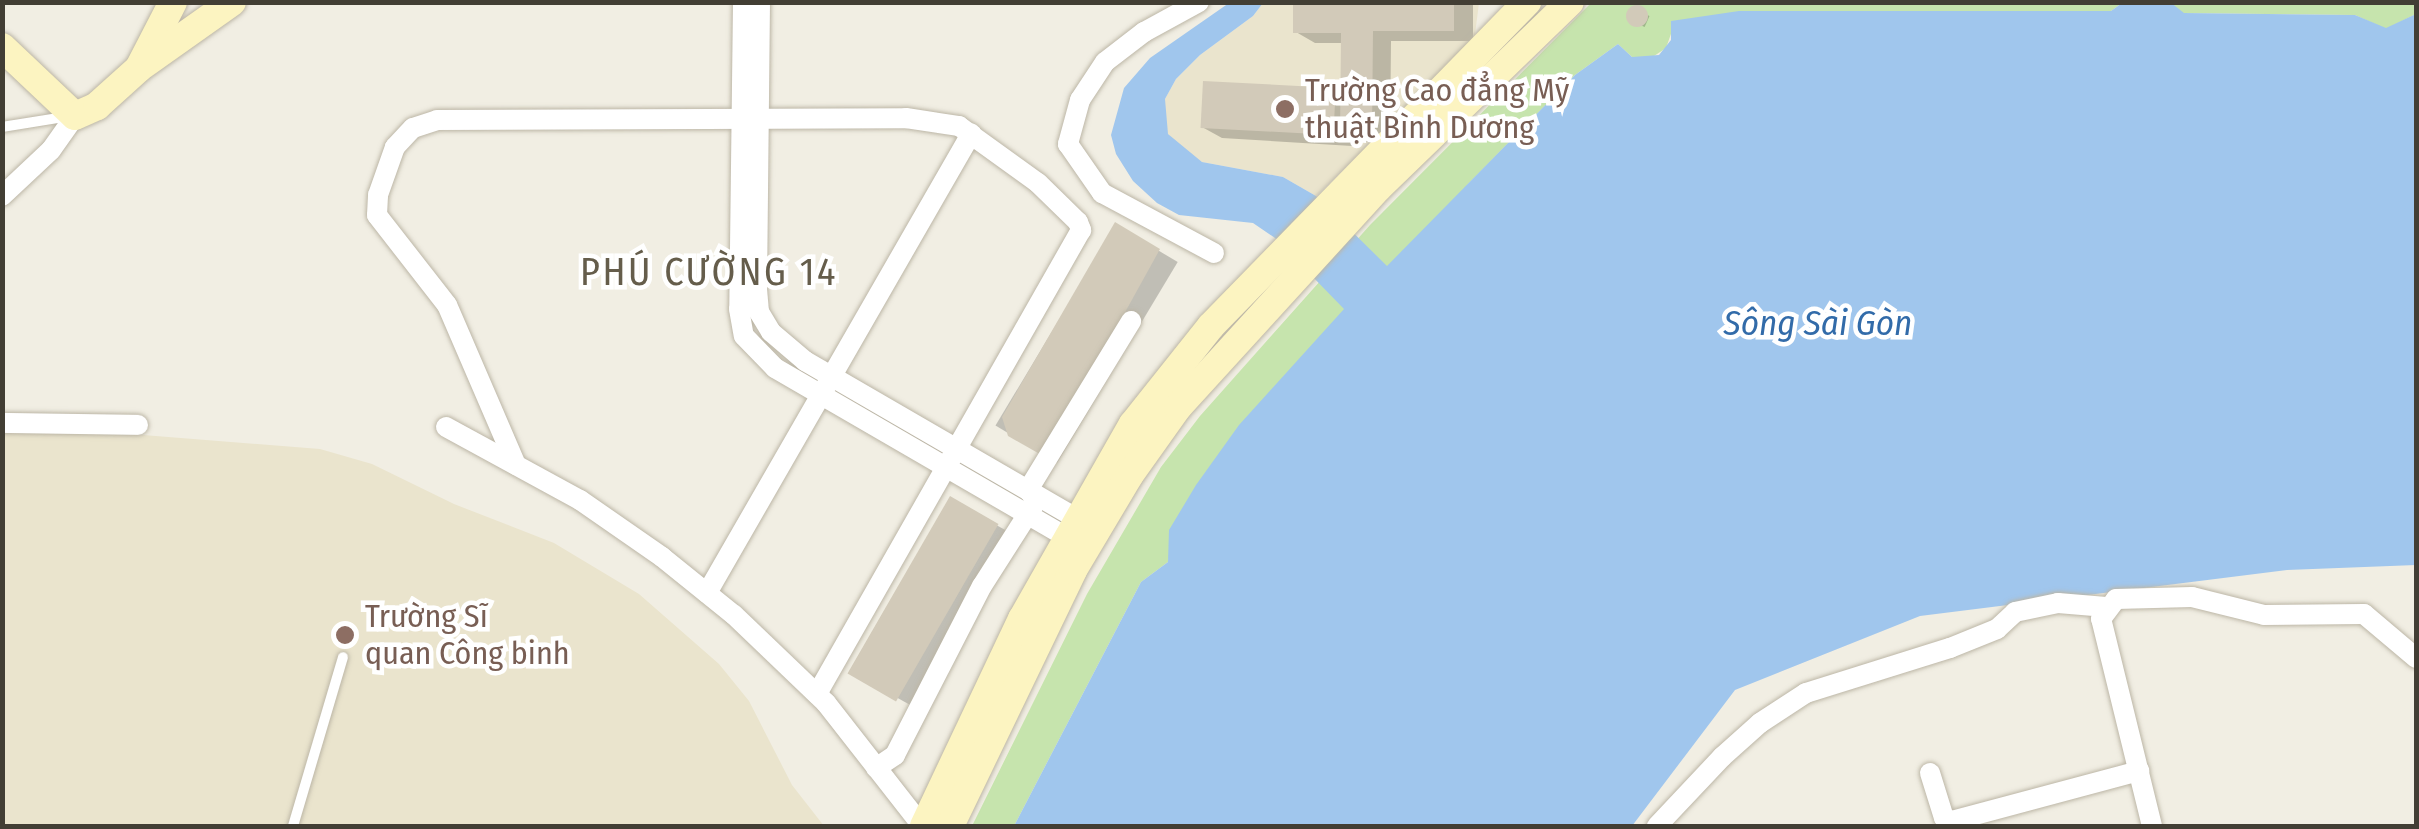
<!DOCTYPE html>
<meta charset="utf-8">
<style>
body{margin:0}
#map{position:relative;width:2419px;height:829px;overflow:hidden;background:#f1eee3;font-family:"Fira Sans Condensed",sans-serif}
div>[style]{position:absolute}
.education>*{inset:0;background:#eae4cd}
.green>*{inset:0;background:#c6e4ad}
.water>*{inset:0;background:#a0c6ed}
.shadow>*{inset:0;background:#0003;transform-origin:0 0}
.building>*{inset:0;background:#d2cab9;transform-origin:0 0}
.round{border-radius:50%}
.roads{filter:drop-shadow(0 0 2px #bcb6a6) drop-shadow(0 0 2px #bcb6a6)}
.lane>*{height:10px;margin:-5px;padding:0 5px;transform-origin:5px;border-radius:5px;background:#fff}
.street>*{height:20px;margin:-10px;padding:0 10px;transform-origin:10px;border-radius:10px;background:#fff}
.secondary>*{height:28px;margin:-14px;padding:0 14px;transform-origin:14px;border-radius:14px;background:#fcf4c1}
.dots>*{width:28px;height:28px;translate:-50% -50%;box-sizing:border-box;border:5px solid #fff;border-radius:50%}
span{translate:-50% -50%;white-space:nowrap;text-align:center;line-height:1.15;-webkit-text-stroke:9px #fff;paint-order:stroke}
.education-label{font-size:32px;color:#785e54}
.left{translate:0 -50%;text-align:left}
.water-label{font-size:35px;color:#326ba9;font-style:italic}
.quarter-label{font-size:38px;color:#655d4b;letter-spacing:2.5px}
.frame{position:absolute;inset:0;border:5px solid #423e34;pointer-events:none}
</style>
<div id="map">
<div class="education">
<i style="clip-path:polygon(1263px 3px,1479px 3px,1474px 42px,1316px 196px,1283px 177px,1202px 162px,1183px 150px,1168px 134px,1163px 120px,1165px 99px,1176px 79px,1200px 55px,1253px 16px)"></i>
<i style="clip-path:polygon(2px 433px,118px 433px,320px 449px,372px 464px,454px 504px,554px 543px,639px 594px,719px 664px,749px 701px,792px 785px,824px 826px,3px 826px)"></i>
</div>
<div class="green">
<i style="clip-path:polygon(2416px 2px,2416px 14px,2386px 29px,2355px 15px,2183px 13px,2170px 3px)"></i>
<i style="clip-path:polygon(1591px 3px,2122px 3px,2111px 11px,1672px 31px,1666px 48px,1651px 58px,1632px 57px,1618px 44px,1575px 75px,1469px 183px,1172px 544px,1168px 562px,1141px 582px,1014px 826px,972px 826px,1087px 594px,1161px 467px,1200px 416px,1370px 225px)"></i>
</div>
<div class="water">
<i style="clip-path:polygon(2170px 2px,2184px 13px,2355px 15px,2386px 28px,2416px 14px,2416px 565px,2287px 570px,1920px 616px,1735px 690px,1632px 826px,1014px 826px,1141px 582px,1168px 562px,1169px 530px,1196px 485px,1239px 425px,1344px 309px,1275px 238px,1253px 223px,1179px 215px,1157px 203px,1133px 181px,1116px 154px,1111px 135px,1124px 88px,1150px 58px,1229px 3px,1263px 3px,1253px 16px,1200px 55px,1176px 79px,1165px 99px,1168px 134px,1202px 162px,1283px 177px,1316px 196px,1387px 266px,1575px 75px,1618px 44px,1632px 57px,1659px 55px,1671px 40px,1671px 21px,1739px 11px,2111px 11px,2122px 3px)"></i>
</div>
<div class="shadow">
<i style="clip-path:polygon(1296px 2px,1468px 2px,1473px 5px,1473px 41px,1391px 41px,1390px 142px,1362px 142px,1352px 137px,1352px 146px,1222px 138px,1202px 127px,1335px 92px,1343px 96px,1343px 43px,1315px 43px,1296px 32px)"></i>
<i style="left:1634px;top:9px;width:17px;height:12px;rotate:24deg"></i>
<i style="left:1116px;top:225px;width:72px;height:234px;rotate:31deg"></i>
<i style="left:951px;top:500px;width:76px;height:199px;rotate:29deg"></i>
</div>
<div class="building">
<i style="clip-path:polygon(1293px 2px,1454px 2px,1454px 31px,1373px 31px,1372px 133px,1340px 133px,1341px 33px,1293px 33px)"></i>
<i class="round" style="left:1626px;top:5px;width:22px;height:22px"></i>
<i style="left:1203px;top:81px;width:133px;height:47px;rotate:3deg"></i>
<i style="clip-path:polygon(1115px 222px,1160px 249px,1045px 457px,1008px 436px,1002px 417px)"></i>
<i style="left:950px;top:496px;width:56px;height:205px;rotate:30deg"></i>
</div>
<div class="roads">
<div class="lane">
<i style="left:2px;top:127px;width:70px;rotate:-9.1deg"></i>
<i style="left:293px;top:826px;width:176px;rotate:-73.5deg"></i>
</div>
<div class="street">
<i style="left:743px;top:2px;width:307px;rotate:90.7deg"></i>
<i style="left:739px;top:309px;width:27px;rotate:80deg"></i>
<i style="left:744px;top:336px;width:45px;rotate:45.9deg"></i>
<i style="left:775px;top:368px;width:349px;rotate:30.1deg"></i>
<i style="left:760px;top:2px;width:287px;rotate:90.6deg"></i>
<i style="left:757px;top:289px;width:23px;rotate:85deg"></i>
<i style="left:759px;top:312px;width:23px;rotate:59deg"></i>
<i style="left:771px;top:332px;width:45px;rotate:40.5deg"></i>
<i style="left:805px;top:361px;width:331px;rotate:30.1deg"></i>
<i style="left:1199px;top:2px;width:63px;rotate:151.4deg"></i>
<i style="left:1144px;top:32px;width:49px;rotate:142.4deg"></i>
<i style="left:1105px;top:62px;width:45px;rotate:123.3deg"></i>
<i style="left:1080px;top:100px;width:46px;rotate:105.3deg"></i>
<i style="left:1068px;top:144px;width:60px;rotate:55.2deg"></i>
<i style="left:1102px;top:193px;width:127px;rotate:28.2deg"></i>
<i style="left:2px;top:196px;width:67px;rotate:-43.2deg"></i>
<i style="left:51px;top:150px;width:42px;rotate:-54.8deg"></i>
<i style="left:2px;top:423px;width:136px;rotate:0.8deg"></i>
<i style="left:446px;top:427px;width:153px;rotate:28.6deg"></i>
<i style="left:580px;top:500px;width:100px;rotate:34.8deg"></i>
<i style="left:662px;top:557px;width:92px;rotate:38.9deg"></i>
<i style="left:734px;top:615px;width:127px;rotate:43.7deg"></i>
<i style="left:826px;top:703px;width:156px;rotate:52deg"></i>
<i style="left:516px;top:465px;width:174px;rotate:-113.3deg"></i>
<i style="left:447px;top:305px;width:114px;rotate:-127.9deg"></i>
<i style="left:377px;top:215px;width:20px;rotate:-87deg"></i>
<i style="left:378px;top:195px;width:51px;rotate:-70.5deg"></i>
<i style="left:395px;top:147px;width:26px;rotate:-47deg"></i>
<i style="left:413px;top:128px;width:25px;rotate:-18deg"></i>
<i style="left:437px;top:120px;width:469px;rotate:-0.2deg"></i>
<i style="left:906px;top:118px;width:54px;rotate:8.6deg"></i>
<i style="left:959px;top:126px;width:97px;rotate:35.8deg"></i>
<i style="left:1038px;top:183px;width:56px;rotate:44.3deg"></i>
<i style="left:1078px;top:222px;width:9px;rotate:69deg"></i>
<i style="left:1081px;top:230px;width:534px;rotate:119.64deg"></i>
<i style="left:707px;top:593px;width:530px;rotate:-60.09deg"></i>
<i style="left:876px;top:768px;width:23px;rotate:-34deg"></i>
<i style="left:895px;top:755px;width:190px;rotate:-62.8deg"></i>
<i style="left:982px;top:586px;width:95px;rotate:-57.5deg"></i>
<i style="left:1033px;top:506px;width:9px;rotate:-84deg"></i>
<i style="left:1034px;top:497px;width:9px;rotate:-131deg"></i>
<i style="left:1028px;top:490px;width:198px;rotate:-58.6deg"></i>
<i style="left:1930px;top:773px;width:47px;rotate:72.7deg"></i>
<i style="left:1944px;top:818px;width:9px;rotate:21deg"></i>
<i style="left:1952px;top:821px;width:194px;rotate:-15deg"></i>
<i style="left:1657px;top:826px;width:95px;rotate:-46.7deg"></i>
<i style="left:1722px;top:757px;width:51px;rotate:-41.8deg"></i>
<i style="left:1760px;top:723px;width:55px;rotate:-33.1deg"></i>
<i style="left:1806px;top:693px;width:151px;rotate:-17.4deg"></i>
<i style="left:1950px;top:648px;width:51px;rotate:-22deg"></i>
<i style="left:1997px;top:629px;width:25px;rotate:-43deg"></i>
<i style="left:2015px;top:612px;width:44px;rotate:-11.8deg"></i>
<i style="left:2058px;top:603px;width:48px;rotate:4.8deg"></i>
<i style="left:2152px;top:826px;width:213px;rotate:-103.8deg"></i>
<i style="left:2101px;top:619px;width:25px;rotate:-53deg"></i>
<i style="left:2116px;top:599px;width:76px;rotate:-1.5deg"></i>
<i style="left:2192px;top:597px;width:74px;rotate:14deg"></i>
<i style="left:2264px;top:615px;width:100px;rotate:-0.6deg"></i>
<i style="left:2364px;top:614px;width:68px;rotate:40.2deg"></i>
</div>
<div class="secondary">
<i style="left:2px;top:47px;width:100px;rotate:43.4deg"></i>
<i style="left:75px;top:116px;width:24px;rotate:-24deg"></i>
<i style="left:97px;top:106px;width:57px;rotate:-42.1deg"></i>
<i style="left:139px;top:68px;width:74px;rotate:-62.7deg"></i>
<i style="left:143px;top:65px;width:109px;rotate:-35.3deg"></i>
<i style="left:924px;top:826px;width:229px;rotate:-64.7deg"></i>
<i style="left:1022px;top:619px;width:224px;rotate:-60.4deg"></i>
<i style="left:1133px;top:424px;width:125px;rotate:-51.5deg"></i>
<i style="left:1211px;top:326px;width:453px;rotate:-45.7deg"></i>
<i style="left:950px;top:826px;width:284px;rotate:-64.3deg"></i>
<i style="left:1073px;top:570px;width:109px;rotate:-59.2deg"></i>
<i style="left:1129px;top:476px;width:85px;rotate:-54.6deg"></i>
<i style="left:1178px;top:407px;width:297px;rotate:-47.6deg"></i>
<i style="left:1378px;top:188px;width:267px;rotate:-44.1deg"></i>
</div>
</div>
<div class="dots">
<i style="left:1285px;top:109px;background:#8d6e63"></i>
<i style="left:345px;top:635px;background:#8d6e63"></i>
</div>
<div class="education-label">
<span class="left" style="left:1305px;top:109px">Trường Cao đẳng Mỹ<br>thuật Bình Dương</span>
<span class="left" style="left:365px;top:635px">Trường Sĩ<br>quan Công binh</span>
</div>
<div class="water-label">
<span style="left:1818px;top:323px">Sông Sài Gòn</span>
</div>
<div class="quarter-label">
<span style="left:709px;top:273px">PHÚ CƯỜNG 14</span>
</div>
<div class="frame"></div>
</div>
